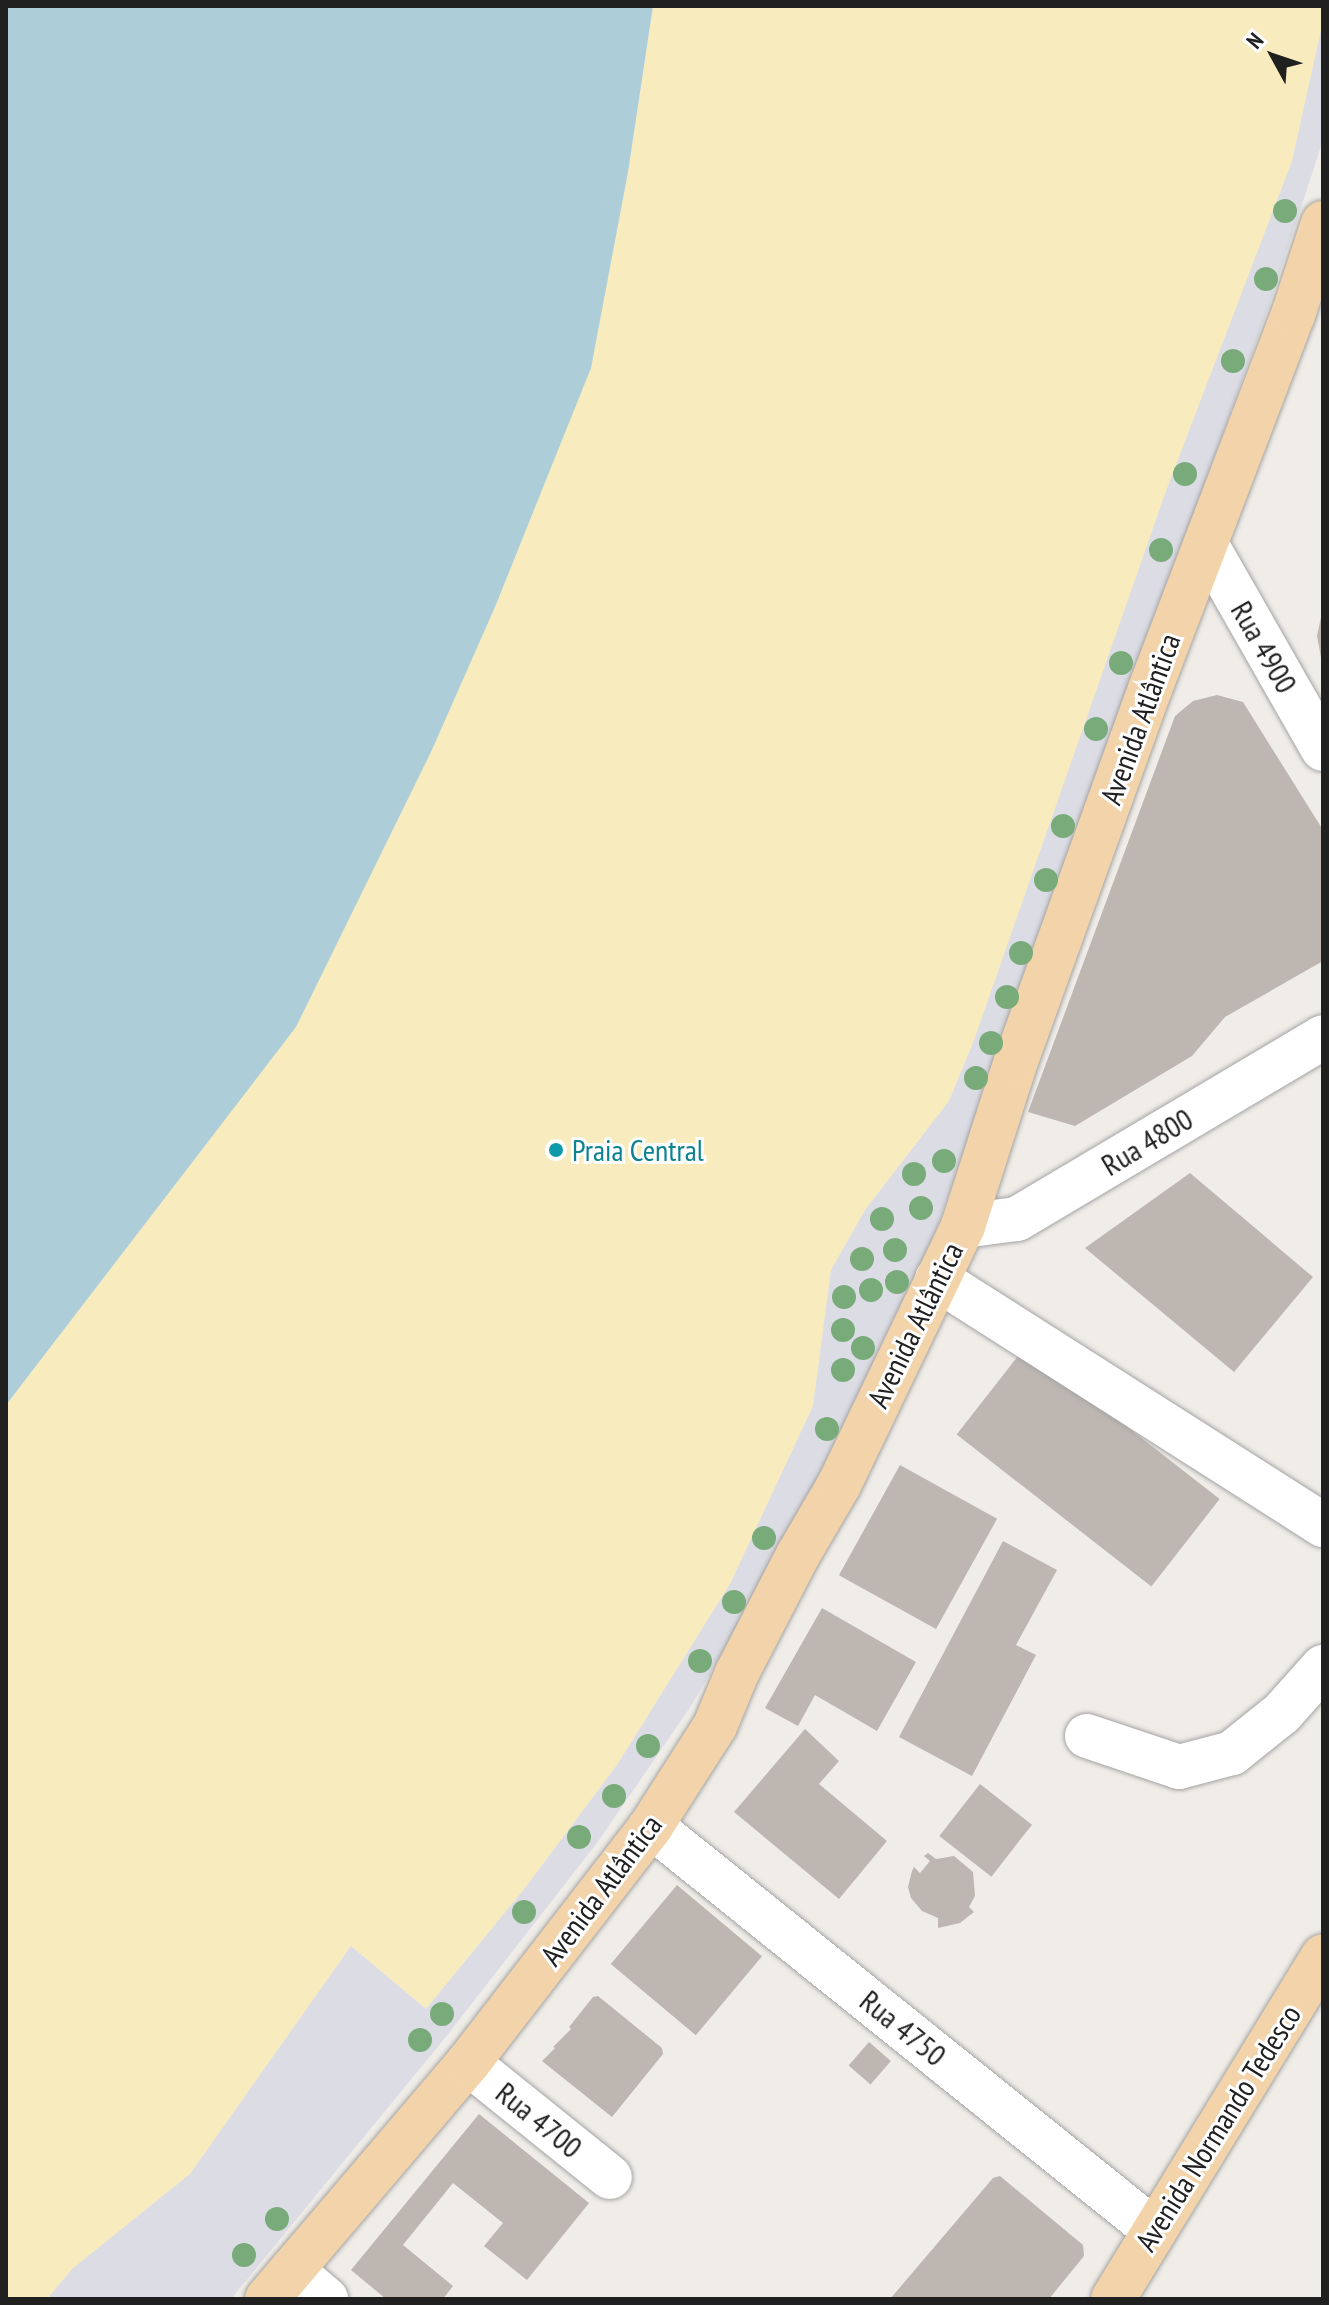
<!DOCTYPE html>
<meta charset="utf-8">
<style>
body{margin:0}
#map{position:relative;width:1329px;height:2305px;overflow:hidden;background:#f0ede8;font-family:"PT Sans Narrow",sans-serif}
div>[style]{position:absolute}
.sand>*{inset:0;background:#f8ecbe}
.plaza>*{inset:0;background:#dcdce5}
.water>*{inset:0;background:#adced9}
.building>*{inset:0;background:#bdb6b1;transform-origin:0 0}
.roads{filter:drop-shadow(0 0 2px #a4a4a4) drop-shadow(0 0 2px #a4a4a4)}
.minor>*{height:44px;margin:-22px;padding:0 22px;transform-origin:22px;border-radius:22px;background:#fff}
.major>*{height:44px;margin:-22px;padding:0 22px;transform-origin:22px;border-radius:22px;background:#f3d4aa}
.trees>*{width:24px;height:24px;margin:-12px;border-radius:50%;background:#79ab7a}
.dots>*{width:22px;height:22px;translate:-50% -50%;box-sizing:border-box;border:4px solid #fff;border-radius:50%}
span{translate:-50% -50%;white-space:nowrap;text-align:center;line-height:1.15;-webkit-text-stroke:6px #fff;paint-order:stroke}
.street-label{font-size:30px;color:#202020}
.culture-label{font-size:30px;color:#0d838f}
.left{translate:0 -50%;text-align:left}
.frame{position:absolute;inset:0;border:8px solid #202020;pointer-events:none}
.north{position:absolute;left:1233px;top:16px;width:80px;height:80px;-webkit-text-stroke:6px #fff;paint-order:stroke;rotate:310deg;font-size:22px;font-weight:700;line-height:32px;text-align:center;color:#202020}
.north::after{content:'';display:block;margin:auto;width:28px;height:36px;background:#202020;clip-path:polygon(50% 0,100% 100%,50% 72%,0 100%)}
</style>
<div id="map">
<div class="sand">
<i style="clip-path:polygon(653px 6px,1323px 6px,1323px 21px,1292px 161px,973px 1043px,949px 1101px,865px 1210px,831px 1270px,813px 1406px,730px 1584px,617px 1765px,525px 1888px,426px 2009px,351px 1946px,190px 2174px,72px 2269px,47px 2299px,6px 2299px,6px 1405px,206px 1144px,628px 172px)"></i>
</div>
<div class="plaza">
<i style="clip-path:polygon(1323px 21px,1323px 140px,1269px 306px,931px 1244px,785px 1546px,691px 1706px,597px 1843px,445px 2038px,231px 2299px,47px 2299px,72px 2269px,190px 2174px,351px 1946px,426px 2009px,525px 1888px,617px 1765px,730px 1584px,813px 1406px,831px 1270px,865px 1210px,949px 1101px,973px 1043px,1166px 491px,1292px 161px)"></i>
</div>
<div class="water">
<i style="clip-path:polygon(6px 6px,653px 6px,628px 172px,591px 368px,495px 607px,431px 752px,296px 1027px,6px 1405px)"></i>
</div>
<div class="building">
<i style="clip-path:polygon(1323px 608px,1323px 663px,1322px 663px,1317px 636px)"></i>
<i style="clip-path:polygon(1217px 695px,1243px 702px,1323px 830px,1323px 961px,1225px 1017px,1192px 1056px,1075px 1126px,1028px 1112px,1175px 716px,1193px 701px)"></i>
<i style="clip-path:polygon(1190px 1173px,1313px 1277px,1234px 1372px,1085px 1248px)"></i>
<i style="left:1025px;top:1347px;width:247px;height:111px;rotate:38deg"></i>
<i style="left:900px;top:1465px;width:111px;height:126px;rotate:29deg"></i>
<i style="clip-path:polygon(1003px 1541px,1057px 1570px,1016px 1645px,1036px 1655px,972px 1776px,899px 1737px)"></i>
<i style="clip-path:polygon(822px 1608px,916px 1662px,877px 1731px,815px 1695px,798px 1726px,765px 1708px)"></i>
<i style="clip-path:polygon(805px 1729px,839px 1761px,819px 1784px,887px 1841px,839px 1899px,734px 1812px)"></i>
<i style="left:980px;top:1784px;width:66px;height:66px;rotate:38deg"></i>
<i style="clip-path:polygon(928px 1853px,936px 1859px,954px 1856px,973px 1872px,975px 1896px,969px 1907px,974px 1912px,960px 1923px,938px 1928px,938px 1918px,922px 1911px,911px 1898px,908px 1887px,912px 1871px,914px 1867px,920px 1873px,930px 1861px,924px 1856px)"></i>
<i style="left:677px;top:1885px;width:111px;height:103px;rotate:40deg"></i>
<i style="clip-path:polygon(598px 1996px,662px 2048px,663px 2054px,612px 2117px,542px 2061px,555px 2048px,553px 2047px,571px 2029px,569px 2027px,593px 1997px)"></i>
<i style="left:869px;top:2042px;width:29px;height:31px;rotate:41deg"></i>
<i style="clip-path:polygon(479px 2114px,589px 2203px,527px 2280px,484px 2246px,503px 2223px,453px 2183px,403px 2245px,453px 2286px,443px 2299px,386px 2299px,351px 2270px)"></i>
<i style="clip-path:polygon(1000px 2176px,1083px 2245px,1084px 2256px,1049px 2299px,890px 2299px,993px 2178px)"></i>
</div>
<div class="roads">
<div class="minor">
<i style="left:1206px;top:544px;width:236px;rotate:60.3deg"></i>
<i style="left:963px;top:1226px;width:54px;rotate:-7.4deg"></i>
<i style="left:1017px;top:1219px;width:356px;rotate:-30.7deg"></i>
<i style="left:937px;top:1279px;width:458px;rotate:32.5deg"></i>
<i style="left:1087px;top:1736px;width:97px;rotate:18.6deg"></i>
<i style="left:1179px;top:1767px;width:55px;rotate:-14.8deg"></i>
<i style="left:1232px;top:1753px;width:64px;rotate:-38.7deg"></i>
<i style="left:1282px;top:1713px;width:62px;rotate:-48.3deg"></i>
<i style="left:651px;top:1826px;width:645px;rotate:38.77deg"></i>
<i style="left:468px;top:2063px;width:182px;rotate:38.8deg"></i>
<i style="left:292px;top:2270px;width:45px;rotate:40.5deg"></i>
</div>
<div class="major">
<i style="left:267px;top:2299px;width:310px;rotate:-49.6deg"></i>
<i style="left:468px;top:2063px;width:299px;rotate:-52.3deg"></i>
<i style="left:651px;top:1826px;width:119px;rotate:-57.4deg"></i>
<i style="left:715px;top:1726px;width:57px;rotate:-67.5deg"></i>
<i style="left:737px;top:1673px;width:133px;rotate:-62.7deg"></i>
<i style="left:798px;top:1555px;width:83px;rotate:-59.7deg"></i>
<i style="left:840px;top:1483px;width:285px;rotate:-64.4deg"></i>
<i style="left:963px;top:1226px;width:173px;rotate:-72.2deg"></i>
<i style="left:1016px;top:1061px;width:395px;rotate:-70.2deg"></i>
<i style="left:1150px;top:689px;width:400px;rotate:-69.1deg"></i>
<i style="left:1293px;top:315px;width:97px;rotate:-71.9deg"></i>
<i style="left:1113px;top:2299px;width:402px;rotate:-58.5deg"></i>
</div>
</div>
<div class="trees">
<i style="left:1285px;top:211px"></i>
<i style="left:1266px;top:279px"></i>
<i style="left:1233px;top:361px"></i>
<i style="left:1185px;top:474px"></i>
<i style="left:1161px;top:550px"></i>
<i style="left:1121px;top:663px"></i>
<i style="left:1096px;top:729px"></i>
<i style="left:1063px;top:826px"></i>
<i style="left:1046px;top:880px"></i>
<i style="left:1021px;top:953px"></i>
<i style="left:1007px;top:997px"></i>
<i style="left:991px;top:1043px"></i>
<i style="left:976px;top:1078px"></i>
<i style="left:944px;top:1161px"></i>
<i style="left:914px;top:1174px"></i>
<i style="left:921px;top:1208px"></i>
<i style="left:882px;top:1219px"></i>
<i style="left:895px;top:1250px"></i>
<i style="left:862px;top:1259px"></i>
<i style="left:897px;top:1282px"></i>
<i style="left:871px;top:1290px"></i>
<i style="left:844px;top:1297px"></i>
<i style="left:843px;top:1330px"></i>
<i style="left:863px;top:1348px"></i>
<i style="left:843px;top:1370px"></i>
<i style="left:827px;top:1429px"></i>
<i style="left:764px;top:1538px"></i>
<i style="left:734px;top:1602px"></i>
<i style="left:700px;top:1661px"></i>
<i style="left:648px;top:1746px"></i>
<i style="left:614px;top:1796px"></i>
<i style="left:579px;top:1837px"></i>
<i style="left:524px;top:1912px"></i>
<i style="left:442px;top:2014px"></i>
<i style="left:420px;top:2040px"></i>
<i style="left:277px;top:2219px"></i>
<i style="left:244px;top:2255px"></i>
</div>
<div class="dots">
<i style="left:556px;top:1150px;background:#0f9aa8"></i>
</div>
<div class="street-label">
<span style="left:1264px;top:647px;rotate:60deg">Rua 4900</span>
<span style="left:1140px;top:719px;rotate:-70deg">Avenida Atlântica</span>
<span style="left:1147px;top:1142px;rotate:-31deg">Rua 4800</span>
<span style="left:915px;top:1325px;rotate:-64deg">Avenida Atlântica</span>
<span style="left:601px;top:1890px;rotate:-53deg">Avenida Atlântica</span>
<span style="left:903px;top:2028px;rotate:39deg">Rua 4750</span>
<span style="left:539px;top:2120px;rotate:39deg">Rua 4700</span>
<span style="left:1218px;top:2128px;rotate:-58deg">Avenida Normando Tedesco</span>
</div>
<div class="culture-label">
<span class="left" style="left:572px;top:1150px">Praia Central</span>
</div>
<div class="frame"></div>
<div class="north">N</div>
</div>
